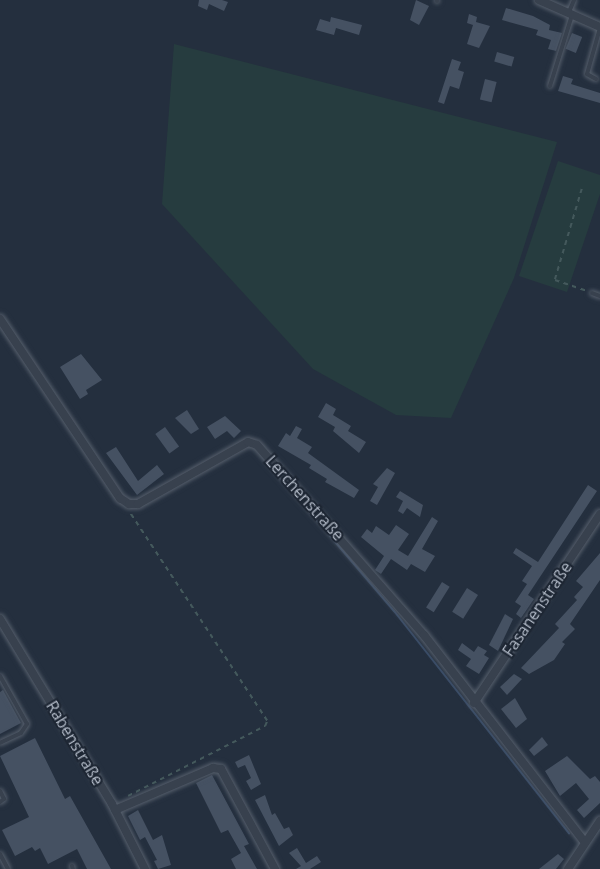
<!DOCTYPE html>
<meta charset="utf-8">
<style>
body{margin:0}
#map{position:relative;width:600px;height:869px;overflow:hidden;background:#242f3e;font-family:"Open Sans",sans-serif}
div>[style]{position:absolute}
.green>*{inset:0;background:#263c3f}
.stream>*{height:2px;margin:-1px;padding:0 1px;transform-origin:1px;border-radius:1px;background:#394c67}
.building>*{inset:0;background:#455162;transform-origin:0 0}
.path>*{height:1.5px;margin-top:-0.75px;transform-origin:0;background:repeating-linear-gradient(90deg,#44595c 0 4.5px,transparent 0 9px)}
.roads{filter:drop-shadow(0 0 2px #565f6c) drop-shadow(0 0 2px #565f6c)}
.service>*{height:4px;margin:-2px;padding:0 2px;transform-origin:2px;border-radius:2px;background:#38414e}
.minor>*{height:8px;margin:-4px;padding:0 4px;transform-origin:4px;border-radius:4px;background:#38414e}
span{translate:-50% -50%;white-space:nowrap;text-align:center;line-height:1.15;-webkit-text-stroke:4.5px #1d2633;paint-order:stroke}
.street-label{font-size:16px;color:#b4bcc9}
</style>
<div id="map">
<div class="green">
<i style="clip-path:polygon(174px 44px,557px 142px,514px 278px,451px 418px,396px 415px,313px 369px,162px 204px)"></i>
<i style="clip-path:polygon(558px 161px,600px 175px,600px 194px,567px 292px,519px 276px)"></i>
</div>
<div class="stream">
<i style="left:273px;top:469px;width:187px;rotate:49.6deg"></i>
<i style="left:394px;top:611px;width:283px;rotate:51.8deg"></i>
</div>
<div class="building">
<i style="clip-path:polygon(199px 0,222px 0,228px 2px,224px 11px,209px 4px,207px 10px,198px 6px)"></i>
<i style="clip-path:polygon(416px 0,429px 6px,419px 25px,410px 20px)"></i>
<i style="clip-path:polygon(506px 8px,533px 16px,550px 25px,549px 30px,562px 33px,556px 51px,548px 49px,551px 40px,536px 35px,538px 30px,502px 20px)"></i>
<i style="clip-path:polygon(469px 14px,477px 17px,476px 22px,490px 26px,479px 48px,467px 44px,473px 25px,467px 23px)"></i>
<i style="clip-path:polygon(331px 17px,362px 25px,359px 35px,336px 28px,334px 35px,316px 30px,320px 19px,330px 22px)"></i>
<i style="left:572px;top:33px;width:11px;height:17px;rotate:22deg"></i>
<i style="left:497px;top:52px;width:18px;height:10px;rotate:16deg"></i>
<i style="clip-path:polygon(452px 59px,461px 62px,458px 70px,464px 72px,459px 89px,450px 86px,444px 104px,438px 102px)"></i>
<i style="clip-path:polygon(563px 76px,573px 79px,571px 84px,600px 93px,600px 103px,558px 91px)"></i>
<i style="left:485px;top:79px;width:12px;height:21px;rotate:14deg"></i>
<i style="clip-path:polygon(81px 354px,102px 380px,86px 390px,88px 394px,80px 399px,60px 367px)"></i>
<i style="clip-path:polygon(326px 403px,336px 409px,333px 415px,351px 426px,348px 431px,366px 442px,359px 453px,333px 431px,335px 427px,318px 417px)"></i>
<i style="clip-path:polygon(187px 410px,199px 429px,191px 434px,175px 418px)"></i>
<i style="clip-path:polygon(225px 416px,241px 431px,234px 438px,227px 431px,215px 439px,207px 427px)"></i>
<i style="clip-path:polygon(296px 426px,302px 429px,297px 438px,312px 447px,308px 453px,359px 490px,354px 498px,325px 482px,327px 479px,309px 468px,311px 465px,278px 446px,286px 433px,290px 436px)"></i>
<i style="left:165px;top:427px;width:24px;height:12px;rotate:54deg"></i>
<i style="clip-path:polygon(116px 447px,138px 481px,157px 465px,164px 474px,137px 495px,106px 453px)"></i>
<i style="clip-path:polygon(387px 468px,395px 473px,377px 505px,370px 501px,378px 487px,373px 484px)"></i>
<i style="clip-path:polygon(588px 485px,597px 491px,528px 595px,534px 599px,521px 618px,516px 614px,521px 606px,515px 602px,527px 584px,522px 581px,532px 566px,513px 553px,516px 548px,538px 562px)"></i>
<i style="clip-path:polygon(400px 491px,423px 505px,420px 517px,407px 508px,403px 514px,398px 511px,403px 501px,396px 497px)"></i>
<i style="clip-path:polygon(432px 517px,438px 521px,422px 549px,435px 556px,425px 572px,411px 564px,407px 570px,391px 559px,381px 574px,375px 570px,384px 556px,361px 537px,367px 529px,372px 533px,376px 526px,389px 535px,396px 525px,409px 534px,398px 550px,408px 556px)"></i>
<i style="clip-path:polygon(600px 553px,600px 580px,570px 624px,575px 629px,562px 642px,565px 644px,554px 660px,529px 674px,521px 668px,559px 628px,555px 624px,577px 600px,574px 597px,583px 587px,576px 581px)"></i>
<i style="left:442px;top:582px;width:9px;height:30px;rotate:32deg"></i>
<i style="left:467px;top:588px;width:13px;height:28px;rotate:32deg"></i>
<i style="clip-path:polygon(505px 614px,513px 619px,498px 651px,489px 645px)"></i>
<i style="clip-path:polygon(462px 643px,474px 652px,478px 646px,487px 651px,484px 655px,489px 658px,479px 674px,466px 666px,471px 659px,458px 650px)"></i>
<i style="clip-path:polygon(514px 674px,522px 679px,507px 695px,500px 687px)"></i>
<i style="clip-path:polygon(3px 690px,21px 723px,0 734px,0 692px)"></i>
<i style="clip-path:polygon(515px 698px,527px 719px,516px 728px,501px 709px)"></i>
<i style="clip-path:polygon(542px 737px,548px 745px,534px 756px,529px 750px)"></i>
<i style="clip-path:polygon(35px 738px,65px 799px,70px 796px,111px 869px,87px 869px,77px 849px,48px 864px,40px 848px,35px 851px,32px 847px,15px 856px,2px 830px,29px 817px,0 756px)"></i>
<i style="clip-path:polygon(249px 755px,261px 784px,251px 790px,246px 781px,251px 778px,245px 765px,238px 768px,235px 762px)"></i>
<i style="clip-path:polygon(567px 756px,590px 779px,595px 776px,600px 782px,600px 803px,584px 818px,577px 810px,589px 799px,576px 783px,560px 796px,545px 771px)"></i>
<i style="clip-path:polygon(212px 775px,249px 844px,244px 846px,257px 869px,236px 869px,231px 859px,241px 853px,228px 830px,221px 833px,196px 783px)"></i>
<i style="clip-path:polygon(265px 795px,272px 815px,275px 813px,284px 829px,289px 827px,293px 835px,279px 846px,255px 800px)"></i>
<i style="clip-path:polygon(138px 810px,153px 840px,162px 835px,171px 865px,158px 869px,154px 861px,157px 860px,145px 837px,140px 840px,128px 816px)"></i>
<i style="clip-path:polygon(297px 848px,306px 863px,317px 856px,321px 862px,310px 869px,296px 869px,301px 866px,289px 853px)"></i>
<i style="clip-path:polygon(558px 854px,564px 859px,556px 869px,539px 869px)"></i>
</div>
<div class="path">
<i style="left:582px;top:189px;width:95px;rotate:106.5deg"></i>
<i style="left:555px;top:280px;width:34px;rotate:19deg"></i>
<i style="left:128px;top:796px;width:154px;rotate:-27.1deg"></i>
<i style="left:265px;top:726px;width:5px;rotate:-68deg"></i>
<i style="left:267px;top:721px;width:250px;rotate:-123.4deg"></i>
</div>
<div class="roads">
<div class="service">
<i style="left:437px;top:1px;width:1px;rotate:-90deg"></i>
<i style="left:569px;top:12px;width:13px;rotate:-67deg"></i>
<i style="left:596px;top:79px;width:10px;rotate:-151deg"></i>
<i style="left:587px;top:74px;width:48px;rotate:-74.2deg"></i>
<i style="left:550px;top:86px;width:74px;rotate:-72.8deg"></i>
<i style="left:592px;top:293px;width:9px;rotate:21deg"></i>
<i style="left:0;top:676px;width:55px;rotate:60.6deg"></i>
<i style="left:27px;top:724px;width:11px;rotate:124deg"></i>
<i style="left:21px;top:733px;width:23px;rotate:155deg"></i>
<i style="left:0;top:791px;width:9px;rotate:63deg"></i>
<i style="left:4px;top:799px;width:5px;rotate:143deg"></i>
<i style="left:0;top:854px;width:17px;rotate:62deg"></i>
<i style="left:72px;top:866px;width:3px;rotate:72deg"></i>
</div>
<div class="minor">
<i style="left:539px;top:0;width:67px;rotate:23.9deg"></i>
<i style="left:0;top:319px;width:216px;rotate:56.2deg"></i>
<i style="left:120px;top:498px;width:11px;rotate:34deg"></i>
<i style="left:129px;top:504px;width:9px"></i>
<i style="left:138px;top:504px;width:126px;rotate:-29.4deg"></i>
<i style="left:248px;top:442px;width:9px;rotate:18deg"></i>
<i style="left:257px;top:445px;width:253px;rotate:48.7deg"></i>
<i style="left:424px;top:635px;width:261px;rotate:52.2deg"></i>
<i style="left:0;top:619px;width:216px;rotate:58.8deg"></i>
<i style="left:112px;top:804px;width:73px;rotate:63.1deg"></i>
<i style="left:474px;top:703px;width:227px;rotate:-56.3deg"></i>
<i style="left:115px;top:810px;width:107px;rotate:-23.2deg"></i>
<i style="left:213px;top:768px;width:8px;rotate:7deg"></i>
<i style="left:221px;top:769px;width:114px;rotate:61.6deg"></i>
<i style="left:568px;top:869px;width:58px;rotate:-56.3deg"></i>
</div>
</div>
<div class="street-label">
<span style="left:305px;top:498px;rotate:48deg">Lerchenstraße</span>
<span style="left:537px;top:609px;rotate:-56deg">Fasanenstraße</span>
<span style="left:75px;top:743px;rotate:59deg">Rabenstraße</span>
</div>
</div>
